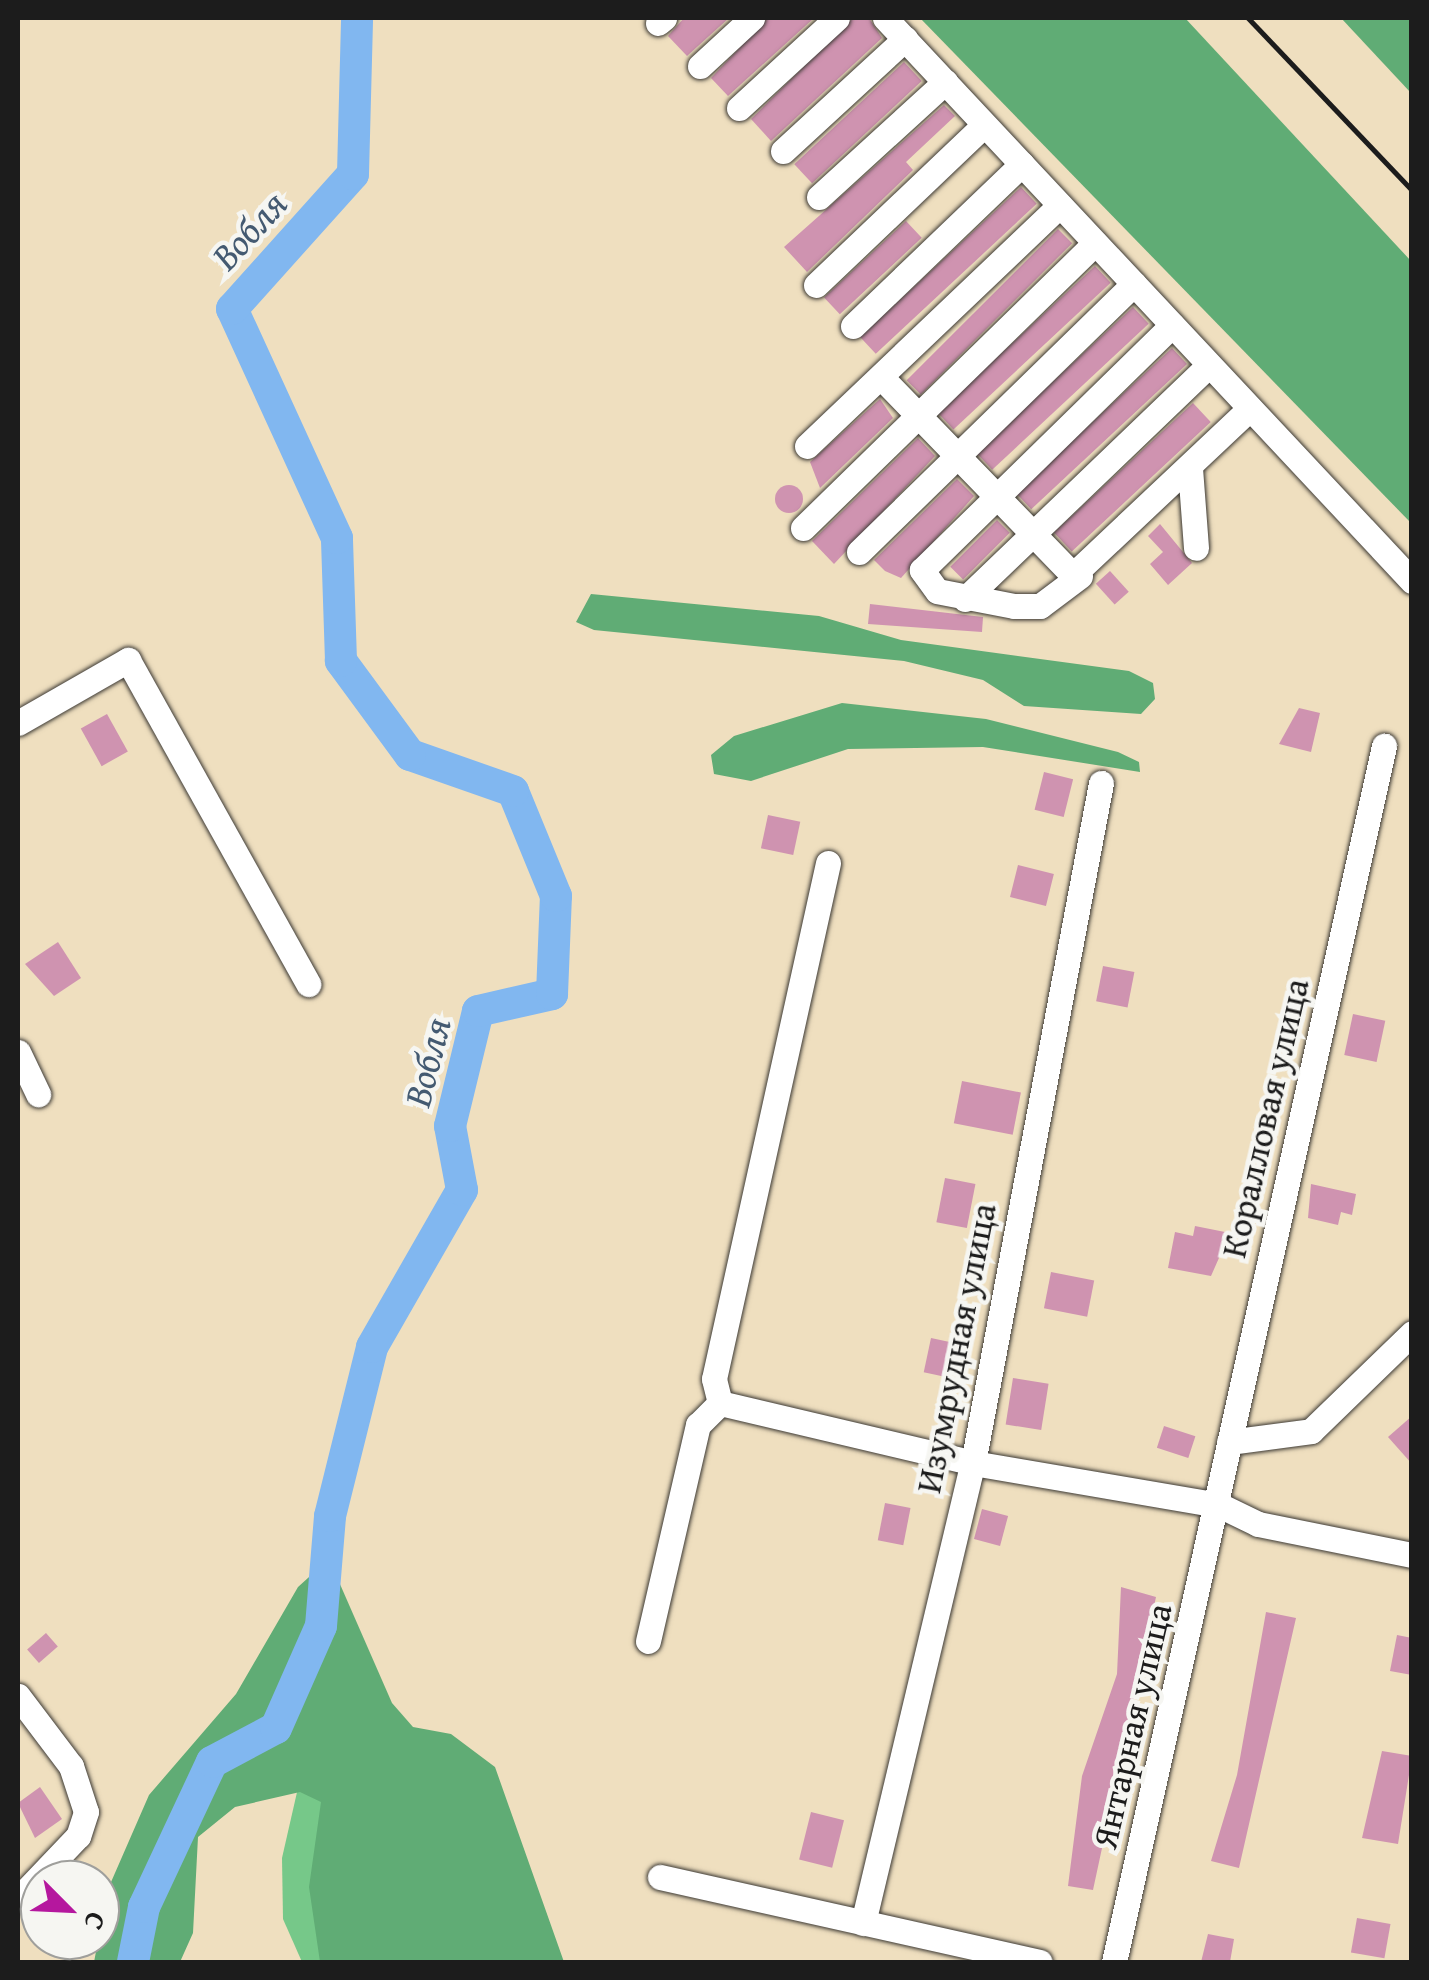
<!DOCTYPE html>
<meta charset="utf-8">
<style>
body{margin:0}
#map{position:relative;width:1429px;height:1980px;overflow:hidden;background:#efdfbf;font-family:"Gentium Book Plus",serif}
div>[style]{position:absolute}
.green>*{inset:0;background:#76c889}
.forest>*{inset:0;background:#60ac75}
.river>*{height:32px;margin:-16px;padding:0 16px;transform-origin:16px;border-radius:16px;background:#81b7f0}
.building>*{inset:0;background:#cf93b0;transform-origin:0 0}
.round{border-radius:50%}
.roads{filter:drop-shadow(0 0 2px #3c3934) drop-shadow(0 0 2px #3c3934)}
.minor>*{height:25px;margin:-12.5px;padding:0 12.5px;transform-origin:12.5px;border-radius:12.5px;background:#fff}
.rail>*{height:5px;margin:-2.5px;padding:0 2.5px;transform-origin:2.5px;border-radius:2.5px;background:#1c1c1c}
span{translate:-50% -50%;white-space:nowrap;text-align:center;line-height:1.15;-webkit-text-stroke:9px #f6f6f2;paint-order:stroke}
.street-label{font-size:35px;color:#1c1c1c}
.water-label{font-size:38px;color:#445a71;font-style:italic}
.frame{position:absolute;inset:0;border:20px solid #1c1c1c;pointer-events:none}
.north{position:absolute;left:20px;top:1860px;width:100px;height:100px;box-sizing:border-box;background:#f6f6f2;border:2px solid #9f9f9c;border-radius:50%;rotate:114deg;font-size:28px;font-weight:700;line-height:40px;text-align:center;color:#1c1c1c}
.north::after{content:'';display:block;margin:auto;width:35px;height:45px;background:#b5179e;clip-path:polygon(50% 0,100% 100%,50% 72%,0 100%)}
</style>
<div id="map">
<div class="green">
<i style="clip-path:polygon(315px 1755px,442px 1962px,302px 1962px,283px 1919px,282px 1858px,300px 1779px)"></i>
</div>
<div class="forest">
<i style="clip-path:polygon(920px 18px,1185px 18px,1411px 261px,1411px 523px)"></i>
<i style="clip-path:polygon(1341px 18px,1411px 18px,1411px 93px)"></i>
<i style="clip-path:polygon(591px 594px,819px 616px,901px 640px,1129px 671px,1153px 683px,1155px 699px,1141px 714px,1024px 706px,983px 680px,904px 661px,594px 630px,576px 622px)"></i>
<i style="clip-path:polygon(842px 703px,986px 719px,1118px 752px,1139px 762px,1140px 772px,983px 747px,848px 749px,751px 781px,714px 774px,711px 755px,734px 736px)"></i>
<i style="clip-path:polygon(329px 1559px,392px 1703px,413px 1727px,451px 1734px,495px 1767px,564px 1962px,320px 1962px,309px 1887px,321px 1802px,300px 1792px,235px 1807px,198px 1837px,193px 1933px,180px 1962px,94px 1962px,108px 1889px,149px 1795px,236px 1694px,298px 1587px)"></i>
</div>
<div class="river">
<i style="left:133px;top:1962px;width:56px;rotate:-78.7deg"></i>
<i style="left:144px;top:1907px;width:160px;rotate:-64.9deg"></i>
<i style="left:212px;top:1762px;width:72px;rotate:-28deg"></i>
<i style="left:276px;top:1728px;width:111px;rotate:-66.2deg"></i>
<i style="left:321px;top:1626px;width:110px;rotate:-85.3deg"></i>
<i style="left:330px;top:1516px;width:174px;rotate:-76deg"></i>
<i style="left:372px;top:1347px;width:181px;rotate:-60.2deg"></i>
<i style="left:462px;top:1190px;width:65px;rotate:-100.6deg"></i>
<i style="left:450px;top:1126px;width:118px;rotate:-76.3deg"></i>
<i style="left:478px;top:1011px;width:76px;rotate:-12.9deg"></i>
<i style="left:552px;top:994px;width:98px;rotate:-87.7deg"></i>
<i style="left:556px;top:896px;width:113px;rotate:-112.3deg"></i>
<i style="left:513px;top:791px;width:109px;rotate:-160.7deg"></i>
<i style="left:410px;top:755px;width:117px;rotate:-126.3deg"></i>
<i style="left:341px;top:661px;width:123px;rotate:-91.9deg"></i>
<i style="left:337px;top:538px;width:252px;rotate:-114.6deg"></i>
<i style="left:232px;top:309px;width:181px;rotate:-48.1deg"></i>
<i style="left:353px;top:174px;width:156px;rotate:-88.5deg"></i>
</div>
<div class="building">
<i style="clip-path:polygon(684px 18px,729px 18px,687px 56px,668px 36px)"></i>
<i style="clip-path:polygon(768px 18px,814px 18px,728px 96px,711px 78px)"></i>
<i style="clip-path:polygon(853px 18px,869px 18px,882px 38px,771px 141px,751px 119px)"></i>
<i style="left:904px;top:62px;width:26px;height:150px;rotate:47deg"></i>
<i style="clip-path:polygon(944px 105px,955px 116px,906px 162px,913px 170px,807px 272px,784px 247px)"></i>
<i style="left:1021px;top:187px;width:23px;height:220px;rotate:47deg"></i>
<i style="left:906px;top:221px;width:23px;height:112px;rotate:47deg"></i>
<i style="left:1058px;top:229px;width:20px;height:214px;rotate:45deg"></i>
<i style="left:1095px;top:266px;width:23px;height:215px;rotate:47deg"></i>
<i style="left:1133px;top:307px;width:23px;height:214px;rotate:47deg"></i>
<i style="left:1172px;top:348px;width:22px;height:213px;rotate:47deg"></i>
<i style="clip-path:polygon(880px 399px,893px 418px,820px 488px,810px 462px)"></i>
<i style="left:1193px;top:403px;width:26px;height:190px;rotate:47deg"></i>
<i style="clip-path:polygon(918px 438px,935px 456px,834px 564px,812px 541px)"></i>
<i style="clip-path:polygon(957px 479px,974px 496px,901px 578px,885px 571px,874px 560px)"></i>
<i class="round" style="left:775px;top:485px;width:28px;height:28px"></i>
<i style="left:997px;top:520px;width:18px;height:66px;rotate:45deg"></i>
<i style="clip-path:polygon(1160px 524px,1192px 563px,1168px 585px,1150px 564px,1163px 552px,1148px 536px)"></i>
<i style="left:1110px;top:571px;width:28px;height:19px;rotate:48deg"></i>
<i style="clip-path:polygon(870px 604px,983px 617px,982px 632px,868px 624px)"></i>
<i style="clip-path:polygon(1299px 708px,1320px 713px,1311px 752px,1279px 744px)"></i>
<i style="left:107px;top:714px;width:43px;height:30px;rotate:61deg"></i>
<i style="left:1044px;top:772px;width:30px;height:39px;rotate:14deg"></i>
<i style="left:768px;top:815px;width:33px;height:34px;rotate:12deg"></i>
<i style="left:1018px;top:865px;width:37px;height:33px;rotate:14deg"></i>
<i style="clip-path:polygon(58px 942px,81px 978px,54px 996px,25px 964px)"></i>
<i style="left:1103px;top:966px;width:32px;height:36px;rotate:11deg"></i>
<i style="left:1353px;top:1014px;width:33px;height:42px;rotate:12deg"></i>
<i style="left:962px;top:1081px;width:60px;height:43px;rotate:11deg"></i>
<i style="left:945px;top:1178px;width:31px;height:45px;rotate:11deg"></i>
<i style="clip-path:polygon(1311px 1184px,1356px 1194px,1352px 1215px,1341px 1212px,1338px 1225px,1308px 1218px)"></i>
<i style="clip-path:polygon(1195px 1226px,1230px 1233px,1211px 1276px,1168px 1268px,1175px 1232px,1193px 1236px)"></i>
<i style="left:1051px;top:1272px;width:44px;height:37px;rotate:11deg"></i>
<i style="left:931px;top:1338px;width:25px;height:35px;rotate:12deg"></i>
<i style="left:1013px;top:1378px;width:36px;height:47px;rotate:9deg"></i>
<i style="clip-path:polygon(1412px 1416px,1412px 1464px,1388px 1437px)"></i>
<i style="left:1164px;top:1426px;width:33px;height:23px;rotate:18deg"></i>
<i style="left:885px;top:1503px;width:26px;height:38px;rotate:11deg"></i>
<i style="left:982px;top:1509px;width:27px;height:31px;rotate:15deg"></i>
<i style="clip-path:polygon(1121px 1587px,1156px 1597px,1093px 1890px,1068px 1886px,1082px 1776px,1117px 1674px)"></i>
<i style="clip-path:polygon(1266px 1612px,1296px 1618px,1239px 1868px,1211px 1861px,1237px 1775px)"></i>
<i style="left:46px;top:1633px;width:18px;height:25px;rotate:49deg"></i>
<i style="clip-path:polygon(1397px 1635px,1412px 1638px,1412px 1675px,1390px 1671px)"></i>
<i style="clip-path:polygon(1382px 1751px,1412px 1756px,1398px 1844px,1362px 1838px)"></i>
<i style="clip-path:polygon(40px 1787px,62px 1819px,35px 1838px,18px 1803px)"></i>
<i style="left:811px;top:1812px;width:34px;height:49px;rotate:14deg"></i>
<i style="left:1357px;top:1918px;width:34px;height:35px;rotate:10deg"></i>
<i style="clip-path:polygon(1208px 1934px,1234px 1939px,1230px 1962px,1201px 1962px)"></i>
</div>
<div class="roads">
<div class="minor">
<i style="left:885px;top:18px;width:771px;rotate:46.89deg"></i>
<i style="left:658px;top:23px;width:8px;rotate:-40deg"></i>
<i style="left:700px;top:66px;width:71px;rotate:-42.7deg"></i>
<i style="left:739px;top:108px;width:133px;rotate:-42.6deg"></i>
<i style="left:783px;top:151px;width:166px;rotate:-42.6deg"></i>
<i style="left:819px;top:197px;width:171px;rotate:-42.4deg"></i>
<i style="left:816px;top:285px;width:232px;rotate:-43.6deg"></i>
<i style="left:853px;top:326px;width:234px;rotate:-43.8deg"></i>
<i style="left:881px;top:377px;width:276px;rotate:45.9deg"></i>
<i style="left:1073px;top:575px;width:243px;rotate:-43.3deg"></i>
<i style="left:807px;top:446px;width:349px;rotate:-43.6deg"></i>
<i style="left:1190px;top:468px;width:80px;rotate:85.7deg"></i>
<i style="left:803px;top:528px;width:408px;rotate:-44.3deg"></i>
<i style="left:859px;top:552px;width:384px;rotate:-44.3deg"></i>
<i style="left:1080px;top:576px;width:50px;rotate:143.1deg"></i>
<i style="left:1040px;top:606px;width:26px;rotate:180deg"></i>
<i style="left:1014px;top:606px;width:78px;rotate:-169deg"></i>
<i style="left:937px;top:591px;width:26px;rotate:-126deg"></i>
<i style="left:922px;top:570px;width:350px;rotate:-44.4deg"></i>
<i style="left:965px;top:599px;width:338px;rotate:-43.8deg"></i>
<i style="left:18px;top:723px;width:127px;rotate:-29.8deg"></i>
<i style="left:128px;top:660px;width:371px;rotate:60.9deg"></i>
<i style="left:828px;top:863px;width:528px;rotate:102.46deg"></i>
<i style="left:714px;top:1379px;width:25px;rotate:76deg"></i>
<i style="left:720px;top:1403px;width:260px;rotate:13.3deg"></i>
<i style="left:973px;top:1463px;width:250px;rotate:9.7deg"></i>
<i style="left:1219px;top:1505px;width:43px;rotate:26deg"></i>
<i style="left:1258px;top:1524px;width:157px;rotate:11.4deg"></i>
<i style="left:18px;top:1052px;width:47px;rotate:64.5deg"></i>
<i style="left:1229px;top:1442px;width:83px;rotate:-7.6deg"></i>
<i style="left:1311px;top:1431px;width:141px;rotate:-44.1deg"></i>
<i style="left:648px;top:1641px;width:222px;rotate:-77deg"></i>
<i style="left:698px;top:1425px;width:31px;rotate:-45deg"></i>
<i style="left:18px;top:1696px;width:88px;rotate:52.9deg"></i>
<i style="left:71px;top:1766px;width:48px;rotate:71.9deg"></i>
<i style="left:86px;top:1812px;width:25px;rotate:108deg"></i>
<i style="left:78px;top:1836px;width:87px;rotate:133.6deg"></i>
<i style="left:660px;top:1877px;width:389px;rotate:12.6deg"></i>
<i style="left:863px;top:1923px;width:473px;rotate:-76.6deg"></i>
<i style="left:973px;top:1463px;width:692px;rotate:-79.34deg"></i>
<i style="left:1114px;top:1962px;width:1246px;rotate:-77.48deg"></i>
</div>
</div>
<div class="rail">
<i style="left:1248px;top:18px;width:238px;rotate:46.4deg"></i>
</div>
<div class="street-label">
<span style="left:1265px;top:1118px;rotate:-77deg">Коралловая улица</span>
<span style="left:956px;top:1348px;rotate:-79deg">Изумрудная улица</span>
<span style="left:1132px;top:1726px;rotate:-77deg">Янтарная улица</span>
</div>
<div class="water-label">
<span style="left:249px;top:230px;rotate:-48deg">Вобля</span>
<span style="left:427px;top:1062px;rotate:-76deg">Вобля</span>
</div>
<div class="frame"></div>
<div class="north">С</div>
</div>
